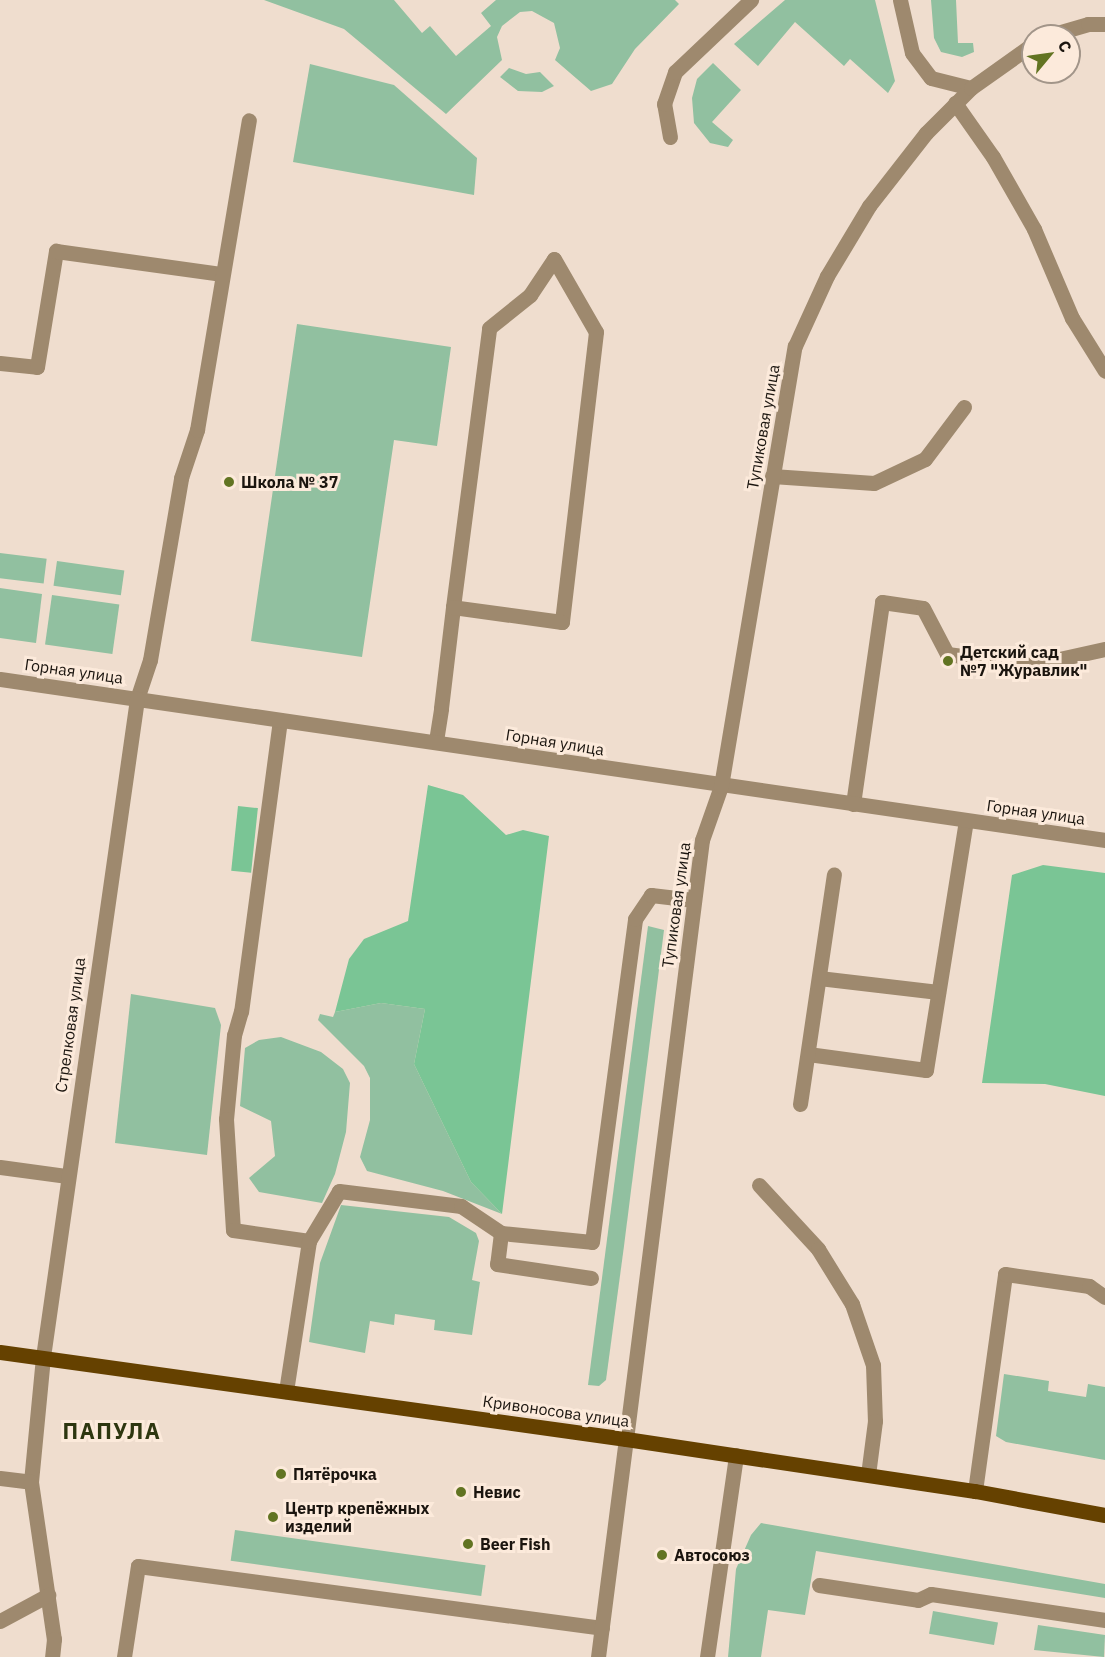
<!DOCTYPE html>
<meta charset="utf-8">
<style>
body{margin:0}
#map{position:relative;width:1105px;height:1657px;overflow:hidden;background:#efddce;font-family:"IBM Plex Sans",sans-serif}
div>[style]{position:absolute}
.green>*{inset:0;background:#91c0a0;transform-origin:0 0}
.forest>*{inset:0;background:#7ac595;transform-origin:0 0}
.service>*{height:15px;margin:-7.5px;padding:0 7.5px;transform-origin:7.5px;border-radius:7.5px;background:#9e896e}
.minor>*{height:15px;margin:-7.5px;padding:0 7.5px;transform-origin:7.5px;border-radius:7.5px;background:#9e896e}
.primary>*{height:15px;margin:-7.5px;padding:0 7.5px;transform-origin:7.5px;border-radius:7.5px;background:#654100}
.dots>*{width:16px;height:16px;translate:-50% -50%;box-sizing:border-box;border:3px solid #fceadb;border-radius:50%}
span{translate:-50% -50%;white-space:nowrap;text-align:center;line-height:1.15;-webkit-text-stroke:6px #fceadb;paint-order:stroke}
.street-label{font-size:16px;color:#1b150f}
.poi-label{font-size:16px;color:#1b150f;font-weight:700}
.left{translate:0 -50%;text-align:left}
.district-label{font-size:22px;color:#2e3710;font-weight:700;letter-spacing:1.5px}
.north{position:absolute;left:1021px;top:24px;width:60px;height:60px;box-sizing:border-box;background:#fceadb;border:2px solid #a29589;border-radius:50%;rotate:61deg;font-size:16px;font-weight:700;line-height:24px;text-align:center;color:#1b150f}
.north::after{content:'';display:block;margin:auto;width:21px;height:27px;background:#627422;clip-path:polygon(50% 0,100% 100%,50% 72%,0 100%)}
</style>
<div id="map">
<div class="green">
<i style="clip-path:polygon(264px 0,394px 0,422px 33px,430px 26px,456px 56px,491px 26px,481px 13px,496px 0,675px 0,679px 4px,635px 49px,612px 84px,591px 91px,555px 60px,560px 48px,554px 23px,532px 11px,520px 12px,502px 26px,497px 37px,502px 60px,446px 114px,344px 29px)"></i>
<i style="clip-path:polygon(785px 0,875px 0,895px 81px,888px 93px,850px 59px,844px 66px,795px 22px,758px 66px,734px 44px)"></i>
<i style="clip-path:polygon(931px 0,956px 0,958px 43px,973px 43px,974px 52px,962px 57px,941px 52px,934px 38px)"></i>
<i style="clip-path:polygon(713px 63px,741px 90px,712px 122px,733px 140px,728px 147px,710px 143px,694px 123px,692px 98px,697px 79px)"></i>
<i style="clip-path:polygon(310px 64px,394px 85px,477px 158px,474px 195px,293px 162px)"></i>
<i style="clip-path:polygon(509px 68px,526px 74px,540px 72px,554px 86px,542px 92px,518px 91px,500px 77px)"></i>
<i style="clip-path:polygon(297px 324px,451px 347px,437px 446px,394px 440px,362px 657px,251px 641px)"></i>
<i style="left:0;top:553px;width:47px;height:25px;rotate:7deg"></i>
<i style="left:57px;top:561px;width:68px;height:25px;rotate:8deg"></i>
<i style="clip-path:polygon(0 588px,42px 594px,36px 643px,0 638px)"></i>
<i style="left:52px;top:595px;width:68px;height:50px;rotate:8deg"></i>
<i style="clip-path:polygon(648px 926px,664px 930px,624px 1246px,606px 1380px,599px 1386px,588px 1385px)"></i>
<i style="clip-path:polygon(131px 994px,215px 1008px,221px 1025px,207px 1155px,115px 1143px)"></i>
<i style="clip-path:polygon(381px 1003px,425px 1009px,414px 1064px,471px 1182px,502px 1214px,443px 1191px,367px 1171px,360px 1157px,370px 1120px,370px 1078px,364px 1066px,318px 1020px,320px 1014px,333px 1017px,335px 1012px)"></i>
<i style="clip-path:polygon(281px 1037px,321px 1052px,343px 1069px,350px 1083px,346px 1132px,335px 1174px,322px 1203px,259px 1192px,249px 1178px,275px 1156px,271px 1121px,240px 1106px,245px 1048px,259px 1040px)"></i>
<i style="clip-path:polygon(341px 1205px,449px 1217px,476px 1233px,479px 1241px,472px 1280px,480px 1282px,472px 1335px,434px 1330px,435px 1320px,395px 1314px,394px 1325px,370px 1321px,365px 1353px,309px 1342px,320px 1263px)"></i>
<i style="clip-path:polygon(1004px 1374px,1049px 1381px,1048px 1391px,1086px 1397px,1088px 1384px,1105px 1387px,1105px 1460px,1006px 1442px,996px 1436px)"></i>
<i style="clip-path:polygon(761px 1523px,1105px 1584px,1105px 1598px,816px 1551px,805px 1615px,768px 1610px,761px 1657px,728px 1657px,736px 1569px,751px 1535px)"></i>
<i style="left:235px;top:1530px;width:253px;height:31px;rotate:8deg"></i>
<i style="left:933px;top:1611px;width:66px;height:23px;rotate:10deg"></i>
<i style="clip-path:polygon(1038px 1625px,1105px 1635px,1104px 1657px,1034px 1650px)"></i>
</div>
<div class="forest">
<i style="clip-path:polygon(428px 785px,463px 795px,506px 835px,523px 830px,549px 836px,502px 1214px,471px 1182px,414px 1064px,425px 1009px,381px 1003px,335px 1012px,349px 959px,364px 939px,408px 921px)"></i>
<i style="left:238px;top:806px;width:20px;height:65px;rotate:6deg"></i>
<i style="clip-path:polygon(1043px 865px,1105px 873px,1105px 1096px,1045px 1084px,982px 1083px,1012px 875px)"></i>
</div>
<div class="service">
<i style="left:955px;top:103px;width:66px;rotate:54.9deg"></i>
<i style="left:993px;top:157px;width:83px;rotate:60.3deg"></i>
<i style="left:1034px;top:229px;width:97px;rotate:66.9deg"></i>
<i style="left:1072px;top:318px;width:62px;rotate:58.1deg"></i>
<i style="left:670px;top:137px;width:34px;rotate:-100deg"></i>
<i style="left:664px;top:104px;width:34px;rotate:-71deg"></i>
<i style="left:675px;top:72px;width:105px;rotate:-43.5deg"></i>
<i style="left:0;top:363px;width:37px;rotate:6deg"></i>
<i style="left:37px;top:367px;width:118px;rotate:-80.7deg"></i>
<i style="left:56px;top:251px;width:168px;rotate:7.9deg"></i>
<i style="left:772px;top:476px;width:102px;rotate:3.9deg"></i>
<i style="left:874px;top:483px;width:56px;rotate:-25.2deg"></i>
<i style="left:925px;top:459px;width:65px;rotate:-53.1deg"></i>
<i style="left:137px;top:699px;width:41px;rotate:-71.6deg"></i>
<i style="left:150px;top:660px;width:185px;rotate:-80.3deg"></i>
<i style="left:181px;top:478px;width:51px;rotate:-71.6deg"></i>
<i style="left:197px;top:430px;width:314px;rotate:-80.5deg"></i>
<i style="left:280px;top:720px;width:294px;rotate:97.6deg"></i>
<i style="left:241px;top:1011px;width:25px;rotate:106deg"></i>
<i style="left:234px;top:1035px;width:84px;rotate:95.4deg"></i>
<i style="left:226px;top:1119px;width:111px;rotate:86.4deg"></i>
<i style="left:233px;top:1230px;width:77px;rotate:8.2deg"></i>
<i style="left:309px;top:1241px;width:152px;rotate:98.7deg"></i>
<i style="left:436px;top:741px;width:33px;rotate:-81deg"></i>
<i style="left:441px;top:708px;width:102px;rotate:-83.2deg"></i>
<i style="left:453px;top:607px;width:281px;rotate:-82.6deg"></i>
<i style="left:489px;top:328px;width:53px;rotate:-38.8deg"></i>
<i style="left:530px;top:295px;width:43px;rotate:-56.3deg"></i>
<i style="left:554px;top:259px;width:84px;rotate:60.1deg"></i>
<i style="left:596px;top:332px;width:292px;rotate:96.7deg"></i>
<i style="left:562px;top:622px;width:110px;rotate:-172.2deg"></i>
<i style="left:853px;top:804px;width:204px;rotate:-81.8deg"></i>
<i style="left:882px;top:602px;width:41px;rotate:8.3deg"></i>
<i style="left:923px;top:608px;width:52px;rotate:62.4deg"></i>
<i style="left:947px;top:654px;width:86px;rotate:7.4deg"></i>
<i style="left:1032px;top:665px;width:75px;rotate:-12.4deg"></i>
<i style="left:819px;top:978px;width:120px;rotate:6.7deg"></i>
<i style="left:808px;top:1054px;width:119px;rotate:7.7deg"></i>
<i style="left:926px;top:1070px;width:252px;rotate:-80.9deg"></i>
<i style="left:800px;top:1104px;width:232px;rotate:-81.6deg"></i>
<i style="left:0;top:1167px;width:68px;rotate:7.7deg"></i>
<i style="left:759px;top:1185px;width:87px;rotate:47.3deg"></i>
<i style="left:818px;top:1249px;width:65px;rotate:58.3deg"></i>
<i style="left:852px;top:1304px;width:65px;rotate:71deg"></i>
<i style="left:873px;top:1365px;width:56px;rotate:88deg"></i>
<i style="left:875px;top:1421px;width:54px;rotate:97.4deg"></i>
<i style="left:501px;top:1233px;width:31px;rotate:97deg"></i>
<i style="left:497px;top:1264px;width:95px;rotate:8.5deg"></i>
<i style="left:309px;top:1241px;width:58px;rotate:-59deg"></i>
<i style="left:339px;top:1191px;width:123px;rotate:7deg"></i>
<i style="left:461px;top:1206px;width:48px;rotate:34deg"></i>
<i style="left:501px;top:1233px;width:91px;rotate:5.6deg"></i>
<i style="left:592px;top:1242px;width:326px;rotate:-82.4deg"></i>
<i style="left:635px;top:919px;width:29px;rotate:-56deg"></i>
<i style="left:651px;top:895px;width:43px;rotate:6.6deg"></i>
<i style="left:43px;top:1357px;width:126px;rotate:95.5deg"></i>
<i style="left:31px;top:1482px;width:159px;rotate:81.7deg"></i>
<i style="left:54px;top:1639px;width:18px;rotate:96deg"></i>
<i style="left:0;top:1478px;width:31px;rotate:7deg"></i>
<i style="left:975px;top:1491px;width:219px;rotate:-82.1deg"></i>
<i style="left:1005px;top:1274px;width:85px;rotate:8.1deg"></i>
<i style="left:1089px;top:1286px;width:19px;rotate:35deg"></i>
<i style="left:819px;top:1585px;width:100px;rotate:8.6deg"></i>
<i style="left:918px;top:1600px;width:14px;rotate:-25deg"></i>
<i style="left:931px;top:1594px;width:176px;rotate:8.5deg"></i>
<i style="left:0;top:1621px;width:55px;rotate:-28.4deg"></i>
<i style="left:124px;top:1657px;width:92px;rotate:-81.3deg"></i>
<i style="left:138px;top:1566px;width:468px;rotate:7.6deg"></i>
<i style="left:598px;top:1657px;width:220px;rotate:-82.7deg"></i>
<i style="left:707px;top:1657px;width:204px;rotate:-81.8deg"></i>
</div>
<div class="minor">
<i style="left:900px;top:0;width:54px;rotate:77.2deg"></i>
<i style="left:912px;top:53px;width:31px;rotate:53deg"></i>
<i style="left:931px;top:78px;width:41px;rotate:14deg"></i>
<i style="left:1047px;top:36px;width:43px;rotate:-16.3deg"></i>
<i style="left:1088px;top:24px;width:17px"></i>
<i style="left:0;top:679px;width:1117px;rotate:8.29deg"></i>
<i style="left:43px;top:1357px;width:665px;rotate:-81.87deg"></i>
<i style="left:626px;top:1439px;width:604px;rotate:-82.77deg"></i>
<i style="left:702px;top:840px;width:57px;rotate:-70.6deg"></i>
<i style="left:721px;top:786px;width:446px;rotate:-80.5deg"></i>
<i style="left:795px;top:346px;width:77px;rotate:-65.4deg"></i>
<i style="left:827px;top:276px;width:82px;rotate:-59deg"></i>
<i style="left:869px;top:206px;width:93px;rotate:-52deg"></i>
<i style="left:926px;top:133px;width:64px;rotate:-45deg"></i>
<i style="left:971px;top:88px;width:76px;rotate:-35.4deg"></i>
</div>
<div class="primary">
<i style="left:0;top:1352px;width:632px;rotate:7.91deg"></i>
<i style="left:626px;top:1439px;width:353px;rotate:8.5deg"></i>
<i style="left:975px;top:1491px;width:132px;rotate:10.5deg"></i>
</div>
<div class="dots">
<i style="left:229px;top:482px;background:#627422"></i>
<i style="left:948px;top:661px;background:#627422"></i>
<i style="left:281px;top:1474px;background:#627422"></i>
<i style="left:461px;top:1492px;background:#627422"></i>
<i style="left:273px;top:1517px;background:#627422"></i>
<i style="left:468px;top:1544px;background:#627422"></i>
<i style="left:662px;top:1555px;background:#627422"></i>
</div>
<div class="street-label">
<span style="left:763px;top:427px;rotate:-80deg">Тупиковая улица</span>
<span style="left:74px;top:671px;rotate:8deg">Горная улица</span>
<span style="left:555px;top:742px;rotate:9deg">Горная улица</span>
<span style="left:1036px;top:812px;rotate:8deg">Горная улица</span>
<span style="left:676px;top:905px;rotate:-82deg">Тупиковая улица</span>
<span style="left:70px;top:1025px;rotate:-82deg">Стрелковая улица</span>
<span style="left:556px;top:1411px;rotate:8deg">Кривоносова улица</span>
</div>
<div class="poi-label">
<span class="left" style="left:241px;top:482px">Школа № 37</span>
<span class="left" style="left:960px;top:661px">Детский сад<br>№7 "Журавлик"</span>
<span class="left" style="left:293px;top:1474px">Пятёрочка</span>
<span class="left" style="left:473px;top:1492px">Невис</span>
<span class="left" style="left:285px;top:1517px">Центр крепёжных<br>изделий</span>
<span class="left" style="left:480px;top:1544px">Beer Fish</span>
<span class="left" style="left:674px;top:1555px">Автосоюз</span>
</div>
<div class="district-label">
<span style="left:112px;top:1431px">ПАПУЛА</span>
</div>
<div class="north">С</div>
</div>
